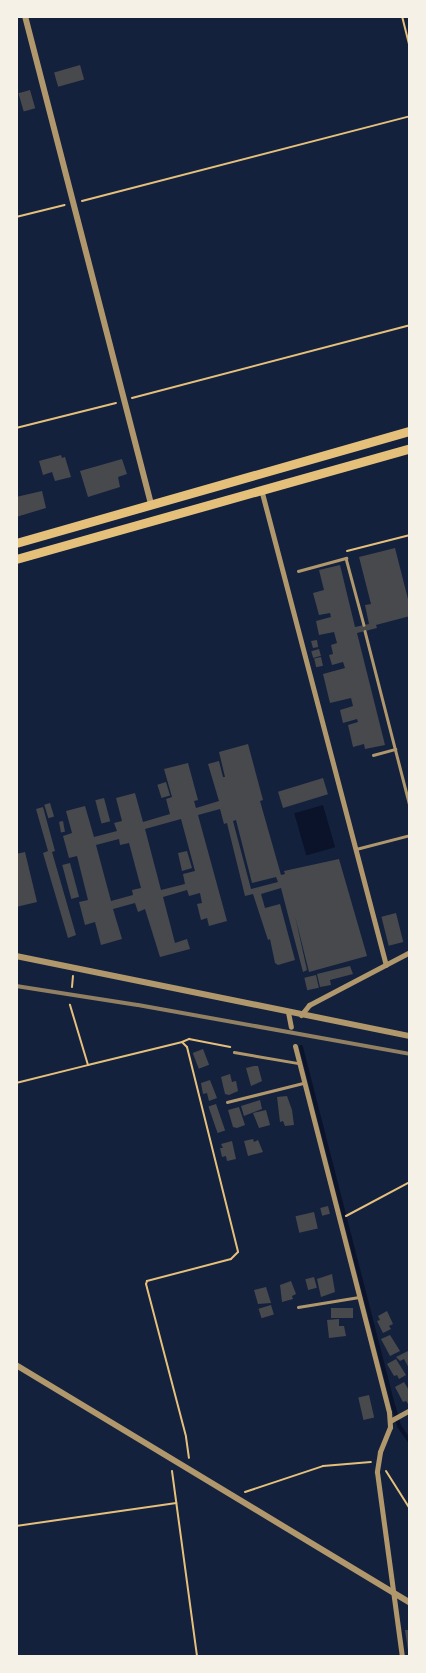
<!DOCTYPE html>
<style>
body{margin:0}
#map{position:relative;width:426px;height:1673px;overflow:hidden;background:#14213d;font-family:"Noto Serif",serif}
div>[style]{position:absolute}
.water>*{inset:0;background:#0b132b;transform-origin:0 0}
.stream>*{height:4px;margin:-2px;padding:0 2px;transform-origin:2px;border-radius:2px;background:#0b132b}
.building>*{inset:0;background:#48494c;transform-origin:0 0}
.path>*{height:2px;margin:-1px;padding:0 1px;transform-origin:1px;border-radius:1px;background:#e5c07b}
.service>*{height:2.5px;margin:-1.25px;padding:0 1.25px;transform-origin:1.25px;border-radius:1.25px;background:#b1986c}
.minor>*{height:5px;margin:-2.5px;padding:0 2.5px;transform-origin:2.5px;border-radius:2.5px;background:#b1986c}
.tertiary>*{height:6px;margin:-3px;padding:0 3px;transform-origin:3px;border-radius:3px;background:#b1986c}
.trunk>*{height:9px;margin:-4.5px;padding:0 4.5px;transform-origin:4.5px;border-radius:4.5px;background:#e5c07b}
.rail>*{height:4px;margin:-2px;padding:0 2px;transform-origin:2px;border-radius:2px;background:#918062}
span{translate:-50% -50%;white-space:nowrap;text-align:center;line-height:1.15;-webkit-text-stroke:5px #f6f1e7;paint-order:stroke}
.frame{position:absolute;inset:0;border:18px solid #f6f1e7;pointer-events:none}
</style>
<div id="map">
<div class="water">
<i style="left:323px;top:805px;width:44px;height:30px;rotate:74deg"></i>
</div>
<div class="stream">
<i style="left:301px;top:1047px;width:373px;rotate:75.6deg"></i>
<i style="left:394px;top:1408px;width:19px;rotate:74deg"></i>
<i style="left:399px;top:1426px;width:19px;rotate:55deg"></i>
</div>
<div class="building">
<i style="left:80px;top:65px;width:15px;height:27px;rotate:74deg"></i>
<i style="left:30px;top:90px;width:19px;height:12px;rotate:74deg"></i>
<i style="clip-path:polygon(61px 455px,62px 458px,65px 457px,71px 477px,55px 481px,52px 472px,43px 475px,39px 461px)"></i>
<i style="clip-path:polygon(122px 459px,127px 474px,118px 477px,120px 487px,88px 497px,80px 471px)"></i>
<i style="clip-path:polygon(42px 491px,46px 508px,16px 517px,16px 497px)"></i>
<i style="clip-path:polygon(395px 548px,410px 607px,410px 616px,376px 625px,377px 628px,357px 633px,385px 745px,365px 749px,364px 744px,353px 747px,348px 725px,358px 722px,357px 719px,343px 723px,340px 710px,353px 706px,351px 698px,330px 703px,323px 674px,345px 668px,343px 662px,332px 665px,329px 655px,333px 654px,331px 645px,337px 643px,334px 632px,319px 635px,316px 621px,331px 617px,330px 613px,319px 615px,313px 593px,324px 590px,319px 570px,340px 565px,355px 627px,369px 624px,365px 605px,371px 604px,359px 557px)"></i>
<i style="clip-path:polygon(317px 640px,318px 647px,313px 648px,311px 641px)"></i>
<i style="left:319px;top:649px;width:7px;height:8px;rotate:74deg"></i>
<i style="left:321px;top:657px;width:9px;height:7px;rotate:77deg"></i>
<i style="clip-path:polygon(evenodd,248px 744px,263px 800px,260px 801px,281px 875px,285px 874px,284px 871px,339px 859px,367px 956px,309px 972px,295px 916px,307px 970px,303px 972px,281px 888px,261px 894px,265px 908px,280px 904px,295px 960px,278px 965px,275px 963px,270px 939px,268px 940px,253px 894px,245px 896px,227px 823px,224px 824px,220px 809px,198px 815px,227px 921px,209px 926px,207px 918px,201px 920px,197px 904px,202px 903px,200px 893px,189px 896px,187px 890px,163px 897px,175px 943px,187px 939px,190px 949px,160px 957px,145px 909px,138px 912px,135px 903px,113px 909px,122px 939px,101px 945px,95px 922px,85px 925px,79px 902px,88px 900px,77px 856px,69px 858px,63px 836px,72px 833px,66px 811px,85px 806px,94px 837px,117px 831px,114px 823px,122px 821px,116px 798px,135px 793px,143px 822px,170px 814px,166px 799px,172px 797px,164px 769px,188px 763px,198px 800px,194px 801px,196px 808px,219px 801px,208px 764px,219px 761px,223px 777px,225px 777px,219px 752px,248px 744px,181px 819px,195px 871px,183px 874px,185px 884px,161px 890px,145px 829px,181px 819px,248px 744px,236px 820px,252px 883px,276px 877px,278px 882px,251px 889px,233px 821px,236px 820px,248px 744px,119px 839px,120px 845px,129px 843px,141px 888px,132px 890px,133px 895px,111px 901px,96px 845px,119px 839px)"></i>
<i style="left:323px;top:778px;width:17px;height:47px;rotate:73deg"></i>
<i style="left:166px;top:782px;width:14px;height:9px;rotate:73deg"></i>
<i style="left:104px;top:798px;width:24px;height:9px;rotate:75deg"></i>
<i style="left:50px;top:803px;width:14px;height:6px;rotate:73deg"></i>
<i style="clip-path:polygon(43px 807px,55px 851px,52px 852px,76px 935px,68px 938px,43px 853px,48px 851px,36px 809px)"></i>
<i style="left:63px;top:821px;width:11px;height:4px;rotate:80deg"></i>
<i style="clip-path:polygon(187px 851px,192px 868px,182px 871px,178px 853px)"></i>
<i style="clip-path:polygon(25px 852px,37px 902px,16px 907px,16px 854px)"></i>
<i style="left:70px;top:863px;width:35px;height:8px;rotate:75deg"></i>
<i style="left:396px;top:913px;width:30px;height:15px;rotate:76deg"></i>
<i style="clip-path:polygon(350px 966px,353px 974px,330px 980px,331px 985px,320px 987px,317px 974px)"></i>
<i style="left:316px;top:975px;width:13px;height:12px;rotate:77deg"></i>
<i style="left:203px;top:1049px;width:17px;height:11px;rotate:69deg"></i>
<i style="clip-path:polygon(254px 1066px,258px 1066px,262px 1081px,251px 1086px,246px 1068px)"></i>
<i style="clip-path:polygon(230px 1074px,232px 1082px,236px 1081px,238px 1091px,229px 1095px,225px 1094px,221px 1077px)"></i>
<i style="clip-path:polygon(210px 1080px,217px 1098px,209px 1101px,207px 1093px,203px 1094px,201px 1083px)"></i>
<i style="clip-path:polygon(287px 1096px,292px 1110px,294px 1125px,285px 1126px,283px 1121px,280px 1122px,277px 1097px)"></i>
<i style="clip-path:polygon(260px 1100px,262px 1109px,244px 1116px,241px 1106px)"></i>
<i style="left:216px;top:1104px;width:28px;height:8px;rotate:71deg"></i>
<i style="clip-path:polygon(239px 1107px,245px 1125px,237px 1128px,233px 1127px,228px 1110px)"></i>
<i style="clip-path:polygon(266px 1110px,270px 1125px,259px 1128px,253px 1113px)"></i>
<i style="clip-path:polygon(253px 1139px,254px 1142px,258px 1140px,263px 1152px,248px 1156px,244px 1141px)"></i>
<i style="clip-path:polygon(232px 1141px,236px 1159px,227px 1161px,226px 1156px,222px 1157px,220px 1148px,223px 1148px,221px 1144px)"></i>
<i style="left:328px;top:1206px;width:8px;height:8px;rotate:76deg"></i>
<i style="left:314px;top:1212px;width:17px;height:19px;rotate:77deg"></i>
<i style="clip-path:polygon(332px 1274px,335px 1292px,321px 1297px,317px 1279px)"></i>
<i style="left:314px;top:1277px;width:11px;height:9px;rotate:75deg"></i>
<i style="clip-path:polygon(291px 1281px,296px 1294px,292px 1296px,293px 1299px,282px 1302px,280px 1285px)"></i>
<i style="clip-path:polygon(266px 1287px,271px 1303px,258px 1304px,254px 1290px)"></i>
<i style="left:271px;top:1305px;width:10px;height:13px;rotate:73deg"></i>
<i style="left:331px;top:1308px;width:22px;height:10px"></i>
<i style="clip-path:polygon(387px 1311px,393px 1324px,389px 1326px,391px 1329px,383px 1333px,377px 1321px,380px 1320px,378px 1316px)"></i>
<i style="clip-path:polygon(339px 1319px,339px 1326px,344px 1326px,346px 1336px,329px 1338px,327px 1320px)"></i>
<i style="clip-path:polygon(390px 1335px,400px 1351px,390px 1356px,381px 1339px)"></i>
<i style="clip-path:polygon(410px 1350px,410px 1370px,404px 1359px,400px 1361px,396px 1357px)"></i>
<i style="clip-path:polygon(396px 1359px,406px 1375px,399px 1379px,397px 1375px,394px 1376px,387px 1364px)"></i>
<i style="clip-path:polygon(404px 1382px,410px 1392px,410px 1403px,408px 1404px,406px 1401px,403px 1402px,395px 1387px)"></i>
<i style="left:369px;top:1395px;width:23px;height:11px;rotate:77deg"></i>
<i style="clip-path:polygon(405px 1630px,410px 1630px,410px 1657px,409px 1657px)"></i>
</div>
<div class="path">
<i style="left:402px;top:16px;width:32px;rotate:76deg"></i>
<i style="left:82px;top:201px;width:339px;rotate:-14.5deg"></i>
<i style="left:16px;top:217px;width:50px;rotate:-13.8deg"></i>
<i style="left:132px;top:398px;width:287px;rotate:-14.7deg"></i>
<i style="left:16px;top:428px;width:103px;rotate:-14deg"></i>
<i style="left:347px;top:551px;width:65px;rotate:-14.3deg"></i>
<i style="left:72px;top:987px;width:11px;rotate:-85deg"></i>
<i style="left:182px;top:1042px;width:8px;rotate:-23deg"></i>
<i style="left:189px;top:1039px;width:42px;rotate:11deg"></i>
<i style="left:88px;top:1065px;width:97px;rotate:-13.7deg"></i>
<i style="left:182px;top:1042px;width:7px;rotate:45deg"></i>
<i style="left:187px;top:1047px;width:211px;rotate:76deg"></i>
<i style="left:238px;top:1252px;width:10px;rotate:135deg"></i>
<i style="left:231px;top:1259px;width:87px;rotate:165.3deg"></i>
<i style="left:147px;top:1281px;width:3px;rotate:108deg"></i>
<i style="left:146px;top:1284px;width:158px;rotate:75.3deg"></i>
<i style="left:186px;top:1437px;width:21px;rotate:82deg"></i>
<i style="left:16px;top:1083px;width:74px;rotate:-14deg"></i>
<i style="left:88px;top:1065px;width:63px;rotate:-106.7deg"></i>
<i style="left:346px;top:1216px;width:72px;rotate:-28deg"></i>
<i style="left:172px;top:1471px;width:188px;rotate:82.3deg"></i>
<i style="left:386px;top:1471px;width:45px;rotate:57.7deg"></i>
<i style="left:245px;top:1492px;width:82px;rotate:-18.4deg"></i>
<i style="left:323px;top:1466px;width:48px;rotate:-4.8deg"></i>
<i style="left:16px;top:1526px;width:162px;rotate:-8.2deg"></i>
</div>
<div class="service">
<i style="left:298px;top:571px;width:50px;rotate:-15.2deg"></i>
<i style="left:346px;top:558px;width:69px;rotate:75deg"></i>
<i style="left:365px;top:631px;width:181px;rotate:75.6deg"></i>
<i style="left:373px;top:755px;width:23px;rotate:-15deg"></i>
<i style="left:356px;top:849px;width:56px;rotate:-14.5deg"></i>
<i style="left:234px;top:1052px;width:65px;rotate:9.8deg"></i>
<i style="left:227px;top:1102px;width:78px;rotate:-14deg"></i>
<i style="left:298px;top:1307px;width:63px;rotate:-9.2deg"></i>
</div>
<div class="minor">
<i style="left:261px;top:489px;width:492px;rotate:75.3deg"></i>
<i style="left:288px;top:1012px;width:15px;rotate:79deg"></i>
<i style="left:301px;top:1015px;width:13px;rotate:-51deg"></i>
<i style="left:309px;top:1005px;width:114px;rotate:-27.7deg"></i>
<i style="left:295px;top:1046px;width:378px;rotate:75.6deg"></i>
<i style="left:389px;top:1412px;width:15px;rotate:86deg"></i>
<i style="left:390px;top:1427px;width:27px;rotate:112deg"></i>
<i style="left:380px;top:1452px;width:20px;rotate:99deg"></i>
<i style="left:377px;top:1472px;width:187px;rotate:82.3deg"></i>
<i style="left:390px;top:1421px;width:23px;rotate:-29deg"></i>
</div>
<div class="tertiary">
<i style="left:25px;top:16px;width:504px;rotate:75.52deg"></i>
<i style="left:16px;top:956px;width:402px;rotate:11.5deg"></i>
<i style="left:16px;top:1365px;width:460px;rotate:31.1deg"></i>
</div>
<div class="trunk">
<i style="left:16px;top:543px;width:410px;rotate:-15.9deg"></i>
<i style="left:16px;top:559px;width:409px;rotate:-15.7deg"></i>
</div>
<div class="rail">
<i style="left:16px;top:986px;width:123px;rotate:8.9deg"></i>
<i style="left:138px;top:1005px;width:276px;rotate:10.2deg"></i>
</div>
<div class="frame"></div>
</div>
